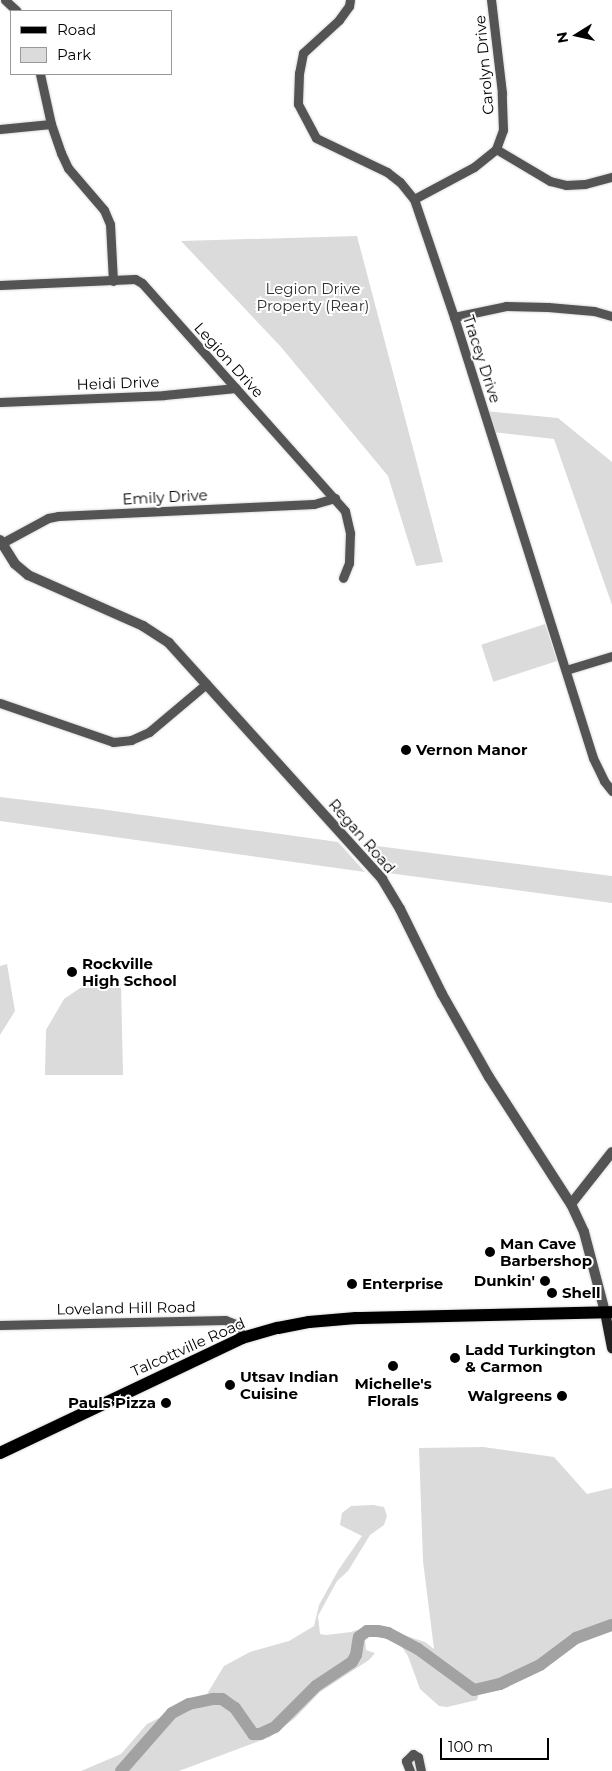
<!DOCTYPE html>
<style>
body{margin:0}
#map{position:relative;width:612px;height:1771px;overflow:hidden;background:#fff;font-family:Montserrat,sans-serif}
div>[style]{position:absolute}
.green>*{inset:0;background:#dbdbdb;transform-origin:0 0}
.river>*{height:12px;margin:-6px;padding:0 6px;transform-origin:6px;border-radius:6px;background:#a2a2a2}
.roads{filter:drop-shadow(0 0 1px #dbdbdb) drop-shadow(0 0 1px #dbdbdb)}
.minor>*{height:9px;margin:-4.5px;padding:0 4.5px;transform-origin:4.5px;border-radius:4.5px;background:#545454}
.tertiary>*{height:10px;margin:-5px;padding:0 5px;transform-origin:5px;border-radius:5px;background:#545454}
.secondary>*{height:10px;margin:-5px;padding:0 5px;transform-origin:5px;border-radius:5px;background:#212121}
.primary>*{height:12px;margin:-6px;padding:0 6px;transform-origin:6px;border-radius:6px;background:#000}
.dots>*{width:14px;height:14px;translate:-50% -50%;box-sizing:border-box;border:2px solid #fff;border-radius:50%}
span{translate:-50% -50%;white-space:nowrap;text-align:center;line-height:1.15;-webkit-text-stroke:4px #fff;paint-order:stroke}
.street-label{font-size:15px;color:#000}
.park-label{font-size:15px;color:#323232}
.poi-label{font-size:15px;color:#000;font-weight:700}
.left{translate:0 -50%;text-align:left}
.right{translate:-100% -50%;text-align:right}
.legend{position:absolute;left:10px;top:10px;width:162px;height:65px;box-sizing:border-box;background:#fff;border:1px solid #999;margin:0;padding:6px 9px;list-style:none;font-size:15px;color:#000}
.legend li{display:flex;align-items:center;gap:10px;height:25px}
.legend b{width:25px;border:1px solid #999}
.north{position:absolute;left:552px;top:10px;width:50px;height:50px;-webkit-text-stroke:4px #fff;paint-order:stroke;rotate:260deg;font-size:14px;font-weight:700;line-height:20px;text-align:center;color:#000}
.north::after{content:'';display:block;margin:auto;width:18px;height:22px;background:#000;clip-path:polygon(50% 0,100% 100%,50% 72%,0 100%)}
.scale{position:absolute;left:440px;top:1738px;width:109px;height:22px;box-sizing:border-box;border:2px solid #000;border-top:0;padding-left:6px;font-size:15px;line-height:18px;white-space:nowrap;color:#000;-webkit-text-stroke:4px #fff;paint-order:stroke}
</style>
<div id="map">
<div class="green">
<i style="clip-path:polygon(357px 236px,443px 562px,416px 566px,388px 476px,281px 347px,181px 241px)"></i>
<i style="clip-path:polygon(485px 411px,558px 418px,612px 462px,612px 605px,554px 439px,492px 432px)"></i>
<i style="left:545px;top:624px;width:39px;height:67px;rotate:72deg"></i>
<i style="clip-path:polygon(0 797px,100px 809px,338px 842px,365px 872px,0 821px)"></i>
<i style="clip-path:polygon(361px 844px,612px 876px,612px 903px,388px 873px)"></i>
<i style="clip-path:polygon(7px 964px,15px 1011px,0 1035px,0 966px)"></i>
<i style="clip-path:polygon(86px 984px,121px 984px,123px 1075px,45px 1075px,46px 1030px,64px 999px)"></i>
<i style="clip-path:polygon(483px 1447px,554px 1457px,587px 1494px,612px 1488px,612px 1625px,576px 1638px,540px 1665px,505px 1682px,480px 1690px,477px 1700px,447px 1707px,439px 1706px,420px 1689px,408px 1656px,398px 1641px,373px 1635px,365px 1638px,366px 1650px,375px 1653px,369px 1660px,320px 1692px,295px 1718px,270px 1737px,179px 1771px,81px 1771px,121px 1754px,147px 1724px,207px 1694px,224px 1666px,250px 1652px,289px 1641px,314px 1626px,319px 1605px,339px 1569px,362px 1536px,340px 1525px,342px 1513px,351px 1506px,373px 1505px,384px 1507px,387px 1516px,384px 1525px,370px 1535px,348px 1571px,337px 1581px,318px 1616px,320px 1634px,326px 1635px,351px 1632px,369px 1626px,382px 1628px,425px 1642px,434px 1649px,423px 1561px,419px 1448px)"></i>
</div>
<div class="river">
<i style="left:121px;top:1771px;width:77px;rotate:-48.7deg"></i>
<i style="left:172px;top:1713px;width:19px;rotate:-28deg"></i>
<i style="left:189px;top:1704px;width:25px;rotate:-12deg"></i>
<i style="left:213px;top:1699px;width:9px"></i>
<i style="left:222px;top:1699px;width:16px;rotate:35deg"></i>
<i style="left:235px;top:1708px;width:32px;rotate:55deg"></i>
<i style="left:253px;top:1734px;width:7px"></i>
<i style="left:260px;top:1734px;width:17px;rotate:-25deg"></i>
<i style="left:275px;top:1727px;width:58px;rotate:-45deg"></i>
<i style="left:316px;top:1686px;width:43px;rotate:-33.7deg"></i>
<i style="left:352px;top:1662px;width:8px;rotate:-60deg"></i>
<i style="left:356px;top:1655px;width:18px;rotate:-81deg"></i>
<i style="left:359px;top:1637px;width:10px;rotate:-37deg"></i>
<i style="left:367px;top:1631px;width:11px"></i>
<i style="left:378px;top:1631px;width:10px;rotate:11deg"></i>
<i style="left:388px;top:1633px;width:34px;rotate:28deg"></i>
<i style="left:418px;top:1649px;width:69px;rotate:36.2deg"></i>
<i style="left:474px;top:1690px;width:27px;rotate:-13deg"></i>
<i style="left:500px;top:1684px;width:44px;rotate:-25.4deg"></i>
<i style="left:540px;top:1665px;width:45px;rotate:-36.9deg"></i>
<i style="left:576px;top:1638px;width:38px;rotate:-20deg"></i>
</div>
<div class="roads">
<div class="minor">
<i style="left:5px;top:0;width:16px;rotate:43deg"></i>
<i style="left:350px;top:0;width:6px;rotate:99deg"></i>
<i style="left:349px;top:6px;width:17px;rotate:126deg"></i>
<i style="left:339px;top:20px;width:49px;rotate:137.5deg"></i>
<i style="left:303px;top:53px;width:20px;rotate:101deg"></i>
<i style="left:299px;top:73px;width:31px;rotate:92deg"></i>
<i style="left:298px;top:104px;width:38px;rotate:62deg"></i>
<i style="left:316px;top:138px;width:79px;rotate:25.6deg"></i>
<i style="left:387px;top:172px;width:16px;rotate:38deg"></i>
<i style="left:400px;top:182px;width:22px;rotate:51deg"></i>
<i style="left:414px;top:199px;width:125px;rotate:71.3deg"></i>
<i style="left:454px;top:317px;width:462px;rotate:72.5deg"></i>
<i style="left:593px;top:758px;width:25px;rotate:64deg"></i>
<i style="left:604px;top:781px;width:13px;rotate:51deg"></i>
<i style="left:40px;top:74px;width:51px;rotate:77.6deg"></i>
<i style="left:51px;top:124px;width:31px;rotate:71deg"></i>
<i style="left:61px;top:153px;width:17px;rotate:65deg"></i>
<i style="left:68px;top:168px;width:55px;rotate:49.4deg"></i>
<i style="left:104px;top:210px;width:15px;rotate:67deg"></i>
<i style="left:110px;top:224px;width:57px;rotate:87deg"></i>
<i style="left:0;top:129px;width:51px;rotate:-5.6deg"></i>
<i style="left:496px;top:149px;width:63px;rotate:30.7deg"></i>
<i style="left:550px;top:181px;width:16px;rotate:14deg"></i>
<i style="left:566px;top:185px;width:19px;rotate:-3deg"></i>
<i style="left:585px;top:184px;width:28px;rotate:-15deg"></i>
<i style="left:414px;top:199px;width:68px;rotate:-28.1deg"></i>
<i style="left:474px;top:167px;width:28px;rotate:-39deg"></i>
<i style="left:496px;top:149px;width:20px;rotate:-70deg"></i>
<i style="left:503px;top:130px;width:37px;rotate:-92deg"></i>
<i style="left:502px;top:93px;width:94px;rotate:-96.7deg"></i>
<i style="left:0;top:285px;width:135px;rotate:-2.5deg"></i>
<i style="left:135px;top:279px;width:8px;rotate:30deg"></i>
<i style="left:142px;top:283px;width:305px;rotate:48.3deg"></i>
<i style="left:345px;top:511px;width:23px;rotate:77deg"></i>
<i style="left:350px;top:533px;width:30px;rotate:92deg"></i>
<i style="left:349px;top:563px;width:16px;rotate:112deg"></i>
<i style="left:454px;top:317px;width:53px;rotate:-11.9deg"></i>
<i style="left:506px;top:306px;width:42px;rotate:1.4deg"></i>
<i style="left:548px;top:307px;width:46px;rotate:5deg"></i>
<i style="left:594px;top:311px;width:19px;rotate:16deg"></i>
<i style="left:0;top:402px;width:164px;rotate:-2.4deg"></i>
<i style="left:164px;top:395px;width:72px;rotate:-5.6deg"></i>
<i style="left:2px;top:543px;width:52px;rotate:-28.5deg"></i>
<i style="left:48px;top:518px;width:10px;rotate:-11deg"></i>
<i style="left:58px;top:516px;width:256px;rotate:-2.7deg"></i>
<i style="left:314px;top:504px;width:22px;rotate:-16deg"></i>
<i style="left:566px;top:670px;width:48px;rotate:-16.9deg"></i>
<i style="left:0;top:703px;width:120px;rotate:19deg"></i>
<i style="left:113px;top:742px;width:18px;rotate:-6deg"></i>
<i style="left:131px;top:740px;width:20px;rotate:-24deg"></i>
<i style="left:149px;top:732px;width:75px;rotate:-40.1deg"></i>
<i style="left:0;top:1325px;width:225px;rotate:-1.3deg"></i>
<i style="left:225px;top:1320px;width:14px;rotate:21deg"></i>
<i style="left:238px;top:1325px;width:14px;rotate:73deg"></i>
<i style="left:410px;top:1771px;width:11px;rotate:-112deg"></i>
<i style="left:406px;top:1761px;width:10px;rotate:-45deg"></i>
<i style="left:413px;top:1754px;width:6px;rotate:31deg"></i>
<i style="left:418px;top:1757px;width:14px;rotate:78deg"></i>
</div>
<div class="tertiary">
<i style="left:0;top:540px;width:28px;rotate:58deg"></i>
<i style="left:15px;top:564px;width:17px;rotate:40deg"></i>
<i style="left:28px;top:575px;width:126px;rotate:23.9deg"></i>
<i style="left:143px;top:626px;width:31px;rotate:33deg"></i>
<i style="left:169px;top:643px;width:318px;rotate:47.9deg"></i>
<i style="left:382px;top:879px;width:35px;rotate:59deg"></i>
<i style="left:400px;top:909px;width:95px;rotate:63.7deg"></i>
<i style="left:442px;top:994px;width:95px;rotate:60.5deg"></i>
<i style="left:489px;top:1077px;width:151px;rotate:57.2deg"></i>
<i style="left:571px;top:1204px;width:31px;rotate:65deg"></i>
<i style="left:584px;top:1232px;width:83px;rotate:75.3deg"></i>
<i style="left:571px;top:1204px;width:66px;rotate:-51.7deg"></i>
</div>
<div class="secondary">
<i style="left:605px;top:1312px;width:37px;rotate:79deg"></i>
</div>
<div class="primary">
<i style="left:0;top:1453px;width:268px;rotate:-25.4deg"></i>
<i style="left:242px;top:1338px;width:37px;rotate:-16deg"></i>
<i style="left:278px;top:1328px;width:32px;rotate:-11deg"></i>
<i style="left:309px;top:1322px;width:47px;rotate:-4.9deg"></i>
<i style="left:356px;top:1318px;width:256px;rotate:-1.3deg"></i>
</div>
</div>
<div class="dots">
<i style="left:406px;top:750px;background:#000"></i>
<i style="left:72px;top:972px;background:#000"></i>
<i style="left:490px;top:1252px;background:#000"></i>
<i style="left:545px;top:1281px;background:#000"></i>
<i style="left:352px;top:1284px;background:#000"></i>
<i style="left:552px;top:1293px;background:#000"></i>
<i style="left:455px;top:1358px;background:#000"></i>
<i style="left:393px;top:1366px;background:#000"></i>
<i style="left:230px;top:1385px;background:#000"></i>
<i style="left:562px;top:1396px;background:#000"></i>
<i style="left:166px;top:1403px;background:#000"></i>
</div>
<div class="street-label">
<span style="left:484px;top:65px;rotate:-95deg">Carolyn Drive</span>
<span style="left:482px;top:359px;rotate:72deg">Tracey Drive</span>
<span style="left:229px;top:360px;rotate:48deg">Legion Drive</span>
<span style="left:118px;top:383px;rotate:-2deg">Heidi Drive</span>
<span style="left:165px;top:497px;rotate:-3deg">Emily Drive</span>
<span style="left:362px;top:836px;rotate:49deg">Regan Road</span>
<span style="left:126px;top:1308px;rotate:-1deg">Loveland Hill Road</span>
<span style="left:188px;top:1347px;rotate:-24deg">Talcottville Road</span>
</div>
<div class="park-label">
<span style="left:313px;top:297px">Legion Drive<br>Property (Rear)</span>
</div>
<div class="poi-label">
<span class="left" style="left:416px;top:750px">Vernon Manor</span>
<span class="left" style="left:82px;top:972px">Rockville<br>High School</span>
<span class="left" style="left:500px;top:1252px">Man Cave<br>Barbershop</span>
<span class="right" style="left:535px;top:1281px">Dunkin'</span>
<span class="left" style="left:362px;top:1284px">Enterprise</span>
<span class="left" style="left:562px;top:1293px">Shell</span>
<span class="left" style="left:465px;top:1358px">Ladd Turkington<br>&amp; Carmon</span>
<span class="left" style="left:240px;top:1385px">Utsav Indian<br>Cuisine</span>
<span style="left:393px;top:1392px">Michelle's<br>Florals</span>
<span class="right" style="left:552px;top:1396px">Walgreens</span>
<span class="right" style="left:156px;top:1403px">Pauls Pizza</span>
</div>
<ul class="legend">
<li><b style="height:6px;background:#000"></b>Road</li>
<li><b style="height:14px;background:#dbdbdb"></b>Park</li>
</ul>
<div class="north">N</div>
<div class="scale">100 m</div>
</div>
